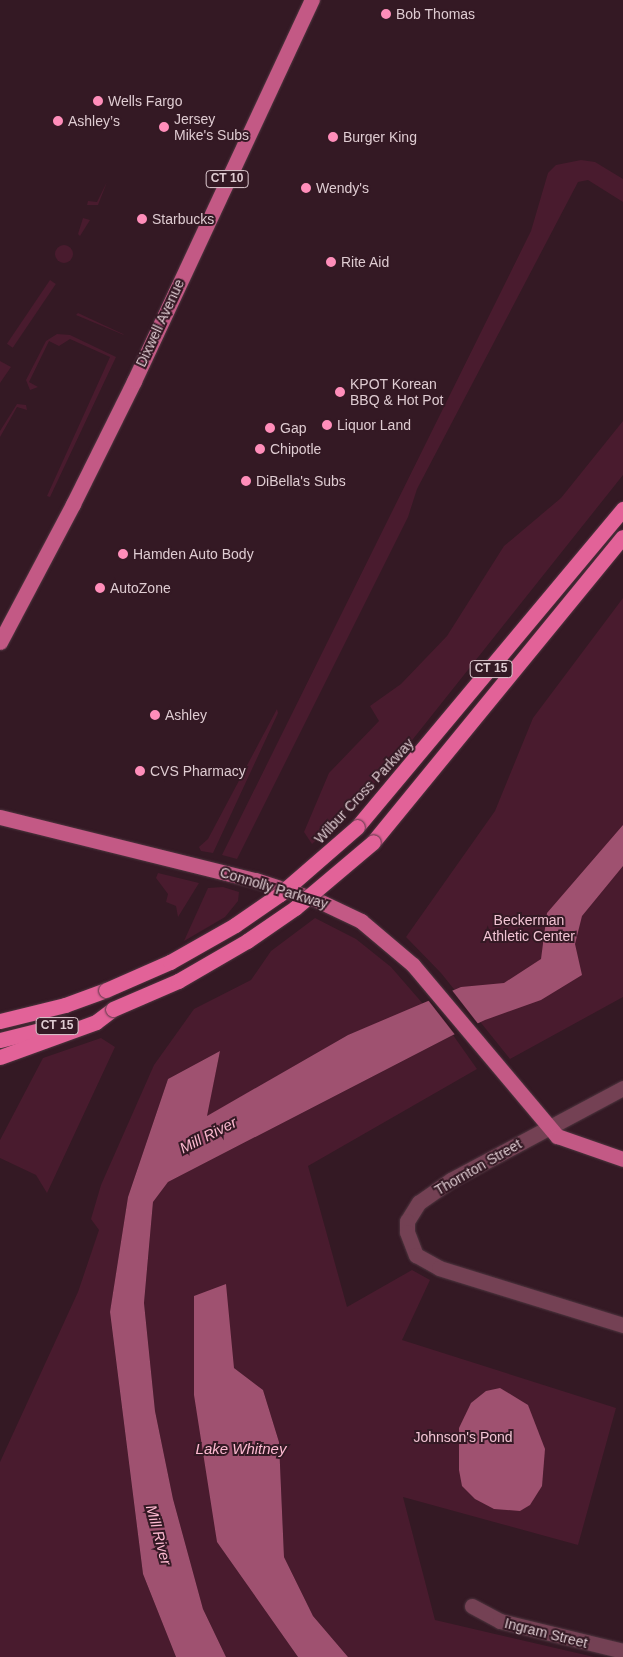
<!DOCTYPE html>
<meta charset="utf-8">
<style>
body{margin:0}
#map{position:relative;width:623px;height:1657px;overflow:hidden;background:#341924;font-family:Arial,sans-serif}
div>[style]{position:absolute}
.green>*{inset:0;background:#491b2e;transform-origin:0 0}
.round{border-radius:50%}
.water>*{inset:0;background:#9f5170}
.pier>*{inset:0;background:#341924}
.roads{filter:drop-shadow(0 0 1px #4f3640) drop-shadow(0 0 1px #4f3640)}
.minor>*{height:15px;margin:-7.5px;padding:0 7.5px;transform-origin:7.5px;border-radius:7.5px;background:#744154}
.major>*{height:15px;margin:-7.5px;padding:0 7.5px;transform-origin:7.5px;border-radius:7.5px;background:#c35985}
.highway>*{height:15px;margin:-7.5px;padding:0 7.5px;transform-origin:7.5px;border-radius:7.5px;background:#e26298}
.bridges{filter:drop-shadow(0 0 1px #4f3640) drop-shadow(0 0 1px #4f3640)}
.highway-bridge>*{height:15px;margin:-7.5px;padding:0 7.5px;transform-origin:7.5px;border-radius:7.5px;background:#e26298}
.dots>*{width:14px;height:14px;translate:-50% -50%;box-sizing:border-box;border:2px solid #341924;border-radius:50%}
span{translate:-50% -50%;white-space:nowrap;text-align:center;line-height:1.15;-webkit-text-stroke:4px #341924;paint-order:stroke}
.shield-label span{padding:1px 4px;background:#341924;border:1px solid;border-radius:4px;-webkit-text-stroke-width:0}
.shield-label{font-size:12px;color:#dfccd2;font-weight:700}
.poi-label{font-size:14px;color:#dfccd2}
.left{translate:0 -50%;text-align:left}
.street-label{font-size:14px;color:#dfccd2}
.park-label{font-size:14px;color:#f2c4d4}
.water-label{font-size:15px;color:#fdbad1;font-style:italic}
</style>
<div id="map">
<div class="green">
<i style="clip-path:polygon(581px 160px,595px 162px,623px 179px,623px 202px,588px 180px,578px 182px,417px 489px,408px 517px,237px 859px,222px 855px,531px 231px,548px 173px,556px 165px)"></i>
<i style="clip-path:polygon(107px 182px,98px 205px,87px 205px,88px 201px,97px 202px)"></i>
<i style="clip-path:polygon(83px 218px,90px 220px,80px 236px,78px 234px)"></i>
<i class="round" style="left:55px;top:245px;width:18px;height:18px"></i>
<i style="left:50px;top:280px;width:7px;height:77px;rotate:34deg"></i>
<i style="clip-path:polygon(78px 313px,123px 334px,124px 335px,76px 315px)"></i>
<i style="clip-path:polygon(57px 334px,70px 335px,116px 357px,50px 497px,47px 496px,110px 357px,70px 339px,59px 346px,49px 341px,29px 382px,38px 387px,30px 390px,26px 380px,46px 341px)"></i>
<i style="clip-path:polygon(0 361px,11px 367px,0 383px)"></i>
<i style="clip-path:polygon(17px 404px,26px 405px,27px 410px,17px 407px,0 437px,0 431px)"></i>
<i style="clip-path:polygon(623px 421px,623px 475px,390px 768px,312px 844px,304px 832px,329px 773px,379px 721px,370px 706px,401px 684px,447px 636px,504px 546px,561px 498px)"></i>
<i style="clip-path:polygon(623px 598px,623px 997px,510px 1059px,441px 973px,406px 937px,495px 811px,533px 718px)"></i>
<i style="clip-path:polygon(277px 709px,278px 713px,213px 853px,201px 851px,199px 847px,208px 839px)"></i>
<i style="clip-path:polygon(158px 873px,199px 883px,178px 917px,176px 906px,166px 902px,168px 894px,156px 878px)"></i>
<i style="clip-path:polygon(223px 887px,239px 892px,238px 901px,225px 917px,184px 941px,208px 888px)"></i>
<i style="clip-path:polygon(315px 918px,356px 939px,391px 967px,424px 1005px,348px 1035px,206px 1117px,220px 1051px,168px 1079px,128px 1197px,110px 1313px,143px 1574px,176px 1657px,0 1657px,0 1462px,78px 1292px,99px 1230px,91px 1219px,101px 1185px,154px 1065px,194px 1009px,251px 980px,271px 951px)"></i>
<i style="clip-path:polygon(453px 1035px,477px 1069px,308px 1166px,347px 1307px,412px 1270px,430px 1280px,402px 1340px,616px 1408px,578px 1545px,403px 1497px,435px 1620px,594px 1657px,348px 1657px,313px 1616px,284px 1557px,279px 1442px,263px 1390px,234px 1368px,194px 1296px,217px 1542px,298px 1657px,226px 1657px,203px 1609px,173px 1499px,155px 1411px,144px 1303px,153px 1202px,168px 1182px)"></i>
<i style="clip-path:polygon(101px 1038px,115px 1047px,47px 1193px,36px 1175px,0 1158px,0 1140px,43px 1058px)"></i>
</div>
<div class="water">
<i style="clip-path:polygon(623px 825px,623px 866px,582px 916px,575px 944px,582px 975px,541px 1000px,485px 1020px,453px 1035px,168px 1182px,153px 1202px,144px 1303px,155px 1411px,173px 1499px,203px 1609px,226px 1657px,176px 1657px,143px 1574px,110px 1312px,128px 1197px,168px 1079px,220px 1051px,207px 1116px,348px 1035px,461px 987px,504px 983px,541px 959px,547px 913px)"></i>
<i style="clip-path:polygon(226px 1284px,234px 1368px,263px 1390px,279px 1442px,284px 1557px,313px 1616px,348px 1657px,298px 1657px,217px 1542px,194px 1395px,194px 1296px)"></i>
<i style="clip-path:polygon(500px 1388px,528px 1405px,545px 1449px,542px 1486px,530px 1505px,520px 1511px,494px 1509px,475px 1499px,462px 1486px,459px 1470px,459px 1428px,471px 1403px,486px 1391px)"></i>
</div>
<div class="pier">
<i style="clip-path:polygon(451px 989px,479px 1025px,456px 1036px,428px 1000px)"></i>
</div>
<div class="roads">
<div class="minor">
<i style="left:623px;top:1088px;width:195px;rotate:151.9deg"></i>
<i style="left:451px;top:1180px;width:39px;rotate:145deg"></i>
<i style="left:419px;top:1202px;width:22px;rotate:122deg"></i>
<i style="left:407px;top:1221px;width:11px;rotate:90deg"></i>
<i style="left:407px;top:1232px;width:25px;rotate:69deg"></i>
<i style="left:416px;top:1255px;width:26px;rotate:29deg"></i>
<i style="left:439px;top:1268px;width:193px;rotate:17.2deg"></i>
<i style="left:472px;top:1606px;width:32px;rotate:28deg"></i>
<i style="left:500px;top:1621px;width:127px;rotate:13.7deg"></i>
</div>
<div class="major">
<i style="left:0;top:642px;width:156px;rotate:-62.1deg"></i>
<i style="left:73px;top:504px;width:137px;rotate:-63.6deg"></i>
<i style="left:134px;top:381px;width:421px;rotate:-65deg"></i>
<i style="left:0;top:817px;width:263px;rotate:13.9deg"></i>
<i style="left:255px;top:880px;width:65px;rotate:17.9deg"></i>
<i style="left:317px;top:900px;width:49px;rotate:25.5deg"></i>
<i style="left:361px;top:921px;width:68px;rotate:40.2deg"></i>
<i style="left:413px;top:965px;width:224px;rotate:49.9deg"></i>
<i style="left:557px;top:1136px;width:70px;rotate:19.2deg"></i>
</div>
<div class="highway">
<i style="left:357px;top:827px;width:415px;rotate:-50.1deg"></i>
<i style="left:373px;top:842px;width:394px;rotate:-50.7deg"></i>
<i style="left:0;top:1021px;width:67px;rotate:-13.8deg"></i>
<i style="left:65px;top:1005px;width:44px;rotate:-20.1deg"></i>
<i style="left:0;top:1040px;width:66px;rotate:-14deg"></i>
<i style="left:0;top:1057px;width:102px;rotate:-20deg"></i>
<i style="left:96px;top:1022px;width:21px;rotate:-37deg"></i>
</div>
</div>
<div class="bridges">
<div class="highway-bridge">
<i style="left:106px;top:990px;width:70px;rotate:-23.6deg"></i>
<i style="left:170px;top:962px;width:75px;rotate:-29.6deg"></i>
<i style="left:235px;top:925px;width:55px;rotate:-34.6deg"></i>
<i style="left:280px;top:894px;width:102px;rotate:-41deg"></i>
<i style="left:113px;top:1009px;width:71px;rotate:-23.3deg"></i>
<i style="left:178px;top:981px;width:80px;rotate:-30.1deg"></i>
<i style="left:247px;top:941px;width:58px;rotate:-34.5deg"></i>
<i style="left:295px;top:908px;width:102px;rotate:-40.2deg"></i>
</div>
</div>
<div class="dots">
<i style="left:386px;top:14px;background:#ff8eba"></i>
<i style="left:98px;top:101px;background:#ff8eba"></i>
<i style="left:58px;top:121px;background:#ff8eba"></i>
<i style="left:164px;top:127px;background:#ff8eba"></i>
<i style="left:333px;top:137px;background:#ff8eba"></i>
<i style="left:306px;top:188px;background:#ff8eba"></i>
<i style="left:142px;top:219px;background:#ff8eba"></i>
<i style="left:331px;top:262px;background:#ff8eba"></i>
<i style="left:340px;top:392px;background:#ff8eba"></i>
<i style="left:327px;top:425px;background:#ff8eba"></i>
<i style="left:270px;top:428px;background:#ff8eba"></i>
<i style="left:260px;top:449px;background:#ff8eba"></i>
<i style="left:246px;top:481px;background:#ff8eba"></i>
<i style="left:123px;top:554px;background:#ff8eba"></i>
<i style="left:100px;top:588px;background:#ff8eba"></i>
<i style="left:155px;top:715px;background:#ff8eba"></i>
<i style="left:140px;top:771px;background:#ff8eba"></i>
</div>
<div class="shield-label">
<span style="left:227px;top:179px">CT 10</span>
<span style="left:491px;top:669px">CT 15</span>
<span style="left:57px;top:1026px">CT 15</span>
</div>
<div class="poi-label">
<span class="left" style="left:396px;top:14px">Bob Thomas</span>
<span class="left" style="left:108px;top:101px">Wells Fargo</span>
<span class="left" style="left:174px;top:127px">Jersey<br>Mike's Subs</span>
<span class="left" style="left:68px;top:121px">Ashley’s</span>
<span class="left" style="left:343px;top:137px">Burger King</span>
<span class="left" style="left:316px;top:188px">Wendy's</span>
<span class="left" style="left:152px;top:219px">Starbucks</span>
<span class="left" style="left:341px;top:262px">Rite Aid</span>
<span class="left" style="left:350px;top:392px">KPOT Korean<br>BBQ &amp; Hot Pot</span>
<span class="left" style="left:337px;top:425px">Liquor Land</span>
<span class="left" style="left:280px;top:428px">Gap</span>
<span class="left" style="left:270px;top:449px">Chipotle</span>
<span class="left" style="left:256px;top:481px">DiBella's Subs</span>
<span class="left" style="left:133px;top:554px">Hamden Auto Body</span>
<span class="left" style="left:110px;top:588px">AutoZone</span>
<span class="left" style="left:165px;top:715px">Ashley</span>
<span class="left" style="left:150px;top:771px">CVS Pharmacy</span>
</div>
<div class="street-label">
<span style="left:160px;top:323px;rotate:-65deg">Dixwell Avenue</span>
<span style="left:364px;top:791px;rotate:-47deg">Wilbur Cross Parkway</span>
<span style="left:274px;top:888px;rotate:17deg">Connolly Parkway</span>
<span style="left:478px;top:1167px;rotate:-30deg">Thornton Street</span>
<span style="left:546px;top:1633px;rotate:14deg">Ingram Street</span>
</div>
<div class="park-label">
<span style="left:529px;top:928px">Beckerman<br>Athletic Center</span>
<span style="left:463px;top:1437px">Johnson's Pond</span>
</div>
<div class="water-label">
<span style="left:208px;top:1135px;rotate:-27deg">Mill River</span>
<span style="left:241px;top:1449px">Lake Whitney</span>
<span style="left:159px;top:1535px;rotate:75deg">Mill River</span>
</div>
</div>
